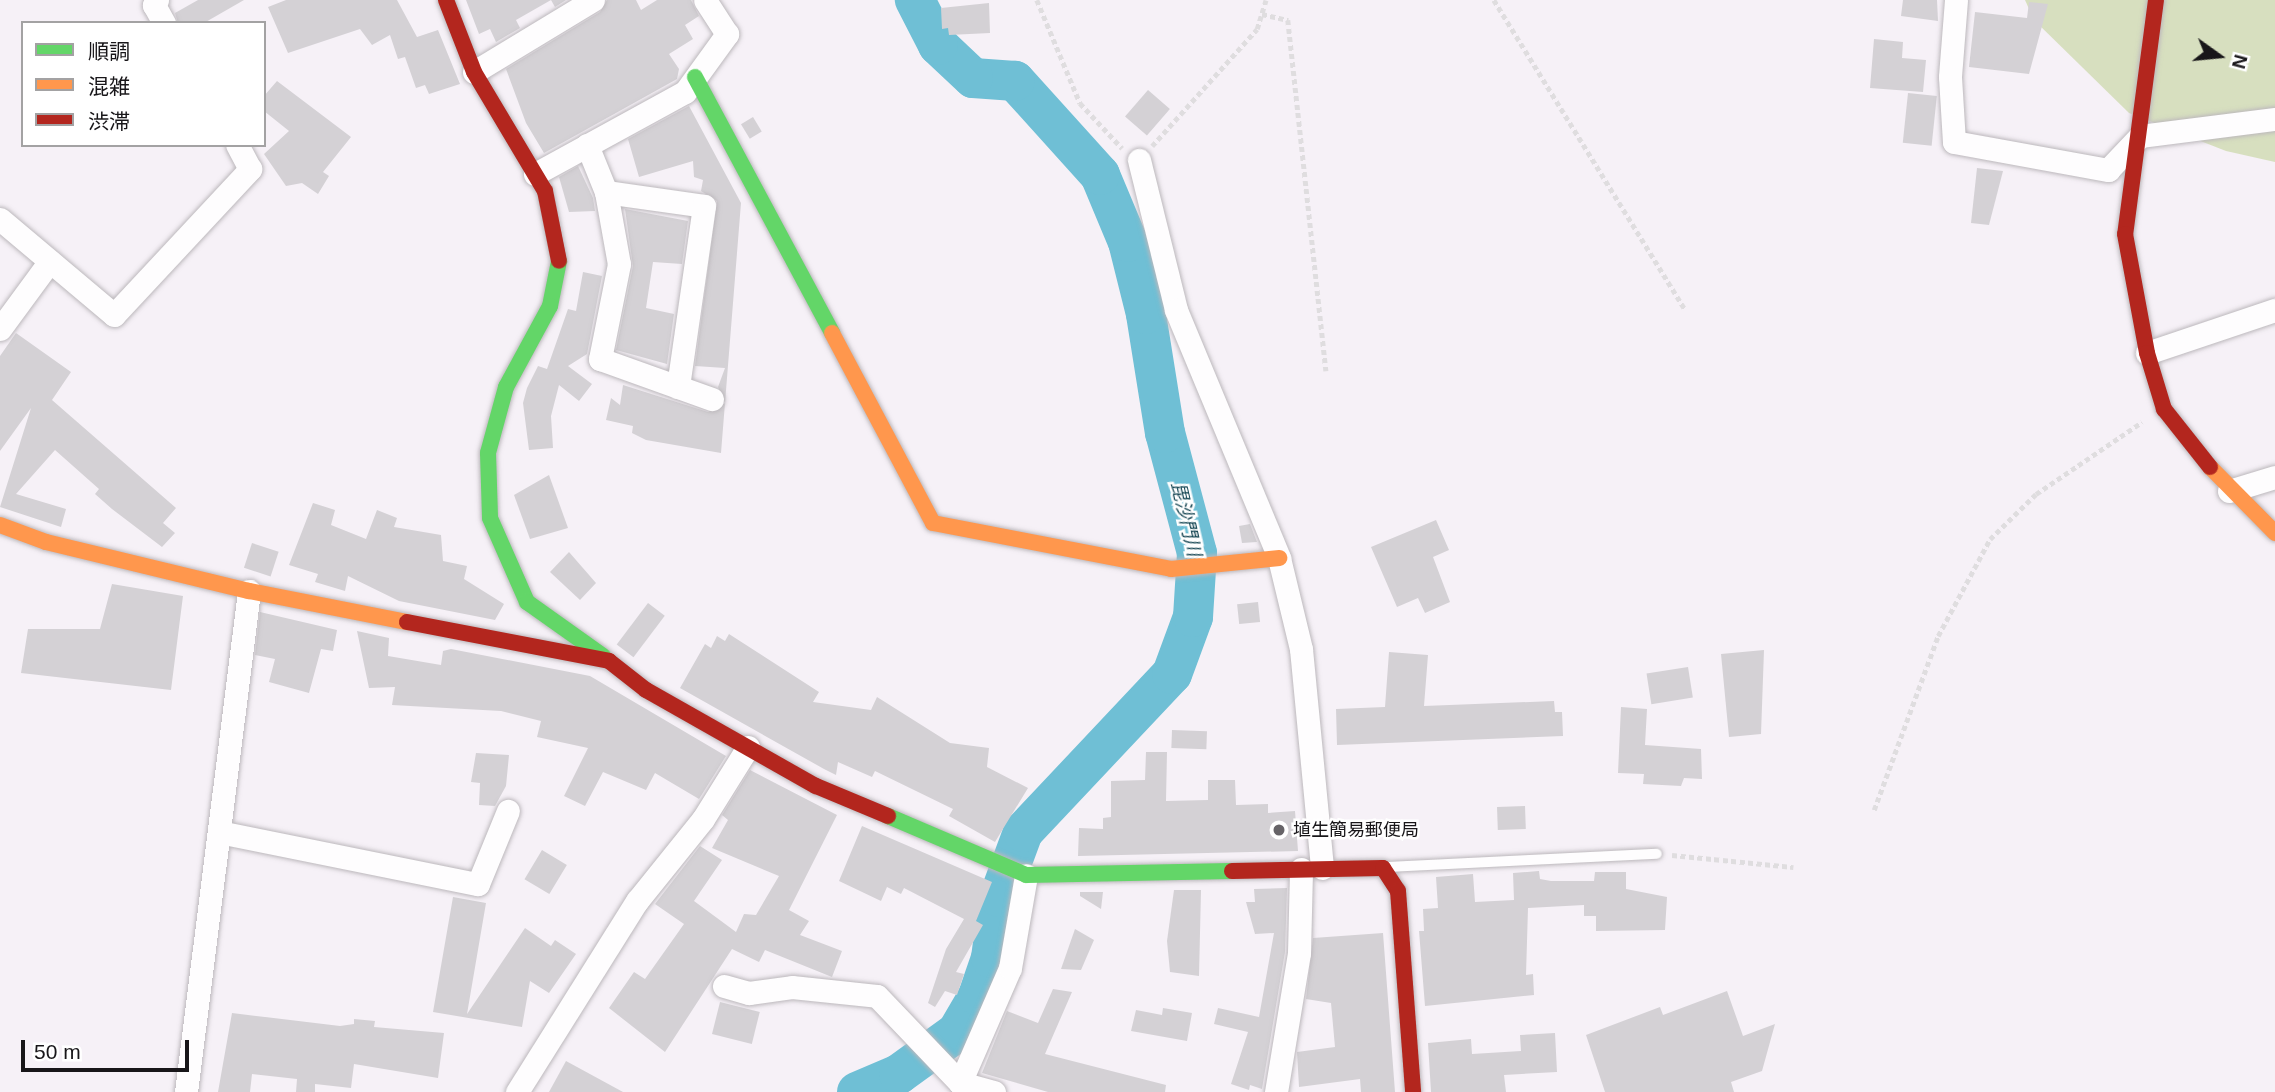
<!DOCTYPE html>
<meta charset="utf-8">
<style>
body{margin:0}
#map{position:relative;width:2275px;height:1092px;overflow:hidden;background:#f6f1f7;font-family:Helvetica,"Noto Sans JP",sans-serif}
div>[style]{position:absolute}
.green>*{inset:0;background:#d7dfbf}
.river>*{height:40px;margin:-20px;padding:0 20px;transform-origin:20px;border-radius:20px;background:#6fbfd5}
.building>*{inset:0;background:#d4d1d5;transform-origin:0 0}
.path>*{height:4.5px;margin-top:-2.25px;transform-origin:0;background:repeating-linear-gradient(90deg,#dfdddf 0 5px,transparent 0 8.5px)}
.roads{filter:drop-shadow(0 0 2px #bcb8bc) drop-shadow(0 0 2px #bcb8bc)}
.lane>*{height:10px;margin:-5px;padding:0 5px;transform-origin:5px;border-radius:5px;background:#fefdfe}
.street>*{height:23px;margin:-11.5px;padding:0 11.5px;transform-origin:11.5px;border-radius:11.5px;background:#fefdfe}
.fast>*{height:16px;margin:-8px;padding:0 8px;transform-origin:8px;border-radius:8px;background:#63d668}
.slow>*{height:16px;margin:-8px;padding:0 8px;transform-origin:8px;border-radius:8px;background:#ff974d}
.jam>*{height:16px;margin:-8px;padding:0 8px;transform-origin:8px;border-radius:8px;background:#b3261e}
.dots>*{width:19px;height:19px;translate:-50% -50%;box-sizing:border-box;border:4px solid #fff;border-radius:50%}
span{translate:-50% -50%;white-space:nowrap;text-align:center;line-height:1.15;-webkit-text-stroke:5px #fff;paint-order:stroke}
.poi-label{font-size:18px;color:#181619}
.left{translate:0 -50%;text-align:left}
.water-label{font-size:19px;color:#184855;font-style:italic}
.legend{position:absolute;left:21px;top:21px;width:245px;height:126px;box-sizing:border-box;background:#fff;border:2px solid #a3a2a3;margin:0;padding:9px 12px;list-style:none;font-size:21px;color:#181619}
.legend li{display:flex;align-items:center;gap:14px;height:35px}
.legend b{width:35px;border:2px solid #a3a2a3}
.north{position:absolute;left:2184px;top:21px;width:70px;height:70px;-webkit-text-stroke:5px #fff;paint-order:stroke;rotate:105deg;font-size:19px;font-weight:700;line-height:28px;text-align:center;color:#181619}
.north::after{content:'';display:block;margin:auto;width:24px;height:32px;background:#181619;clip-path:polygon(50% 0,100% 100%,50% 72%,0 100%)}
.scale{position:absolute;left:21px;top:1040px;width:168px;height:32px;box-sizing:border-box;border:4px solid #181619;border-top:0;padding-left:9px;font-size:21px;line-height:24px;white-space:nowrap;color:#181619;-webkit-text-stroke:5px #fff;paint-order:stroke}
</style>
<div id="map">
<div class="green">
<i style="clip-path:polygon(2025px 0,2275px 0,2275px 162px,2226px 151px,2129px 113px,2034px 20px)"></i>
</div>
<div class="river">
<i style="left:857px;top:1092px;width:46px;rotate:-23.2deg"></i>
<i style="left:899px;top:1074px;width:72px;rotate:-35.9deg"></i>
<i style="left:957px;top:1032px;width:42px;rotate:-59.7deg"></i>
<i style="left:978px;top:996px;width:40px;rotate:-71.1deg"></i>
<i style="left:991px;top:958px;width:62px;rotate:-82.5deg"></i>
<i style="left:999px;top:897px;width:69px;rotate:-69.7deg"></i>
<i style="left:1023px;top:832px;width:217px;rotate:-46.7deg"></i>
<i style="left:1172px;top:674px;width:61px;rotate:-69.8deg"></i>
<i style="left:1193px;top:617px;width:64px;rotate:-86.4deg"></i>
<i style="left:1197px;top:553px;width:124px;rotate:-104.9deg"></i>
<i style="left:1165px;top:433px;width:121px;rotate:-99.1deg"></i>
<i style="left:1146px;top:314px;width:74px;rotate:-104deg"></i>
<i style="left:1128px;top:242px;width:73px;rotate:-112.7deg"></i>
<i style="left:1100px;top:175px;width:127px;rotate:-132.1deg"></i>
<i style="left:1015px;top:81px;width:42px;rotate:-175.9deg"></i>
<i style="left:973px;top:78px;width:48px;rotate:-136.7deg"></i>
<i style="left:938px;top:45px;width:51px;rotate:-117.1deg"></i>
</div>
<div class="building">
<i style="clip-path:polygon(198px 0,244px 0,204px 23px,178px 23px,175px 13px)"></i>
<i style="clip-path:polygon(286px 0,397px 0,417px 37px,438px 30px,460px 84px,429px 94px,425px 85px,416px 88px,405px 57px,398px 59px,390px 35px,372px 45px,360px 29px,288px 53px,268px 7px)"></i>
<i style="clip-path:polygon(466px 0,566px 0,555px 7px,551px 0,516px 20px,520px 28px,496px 42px,490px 29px,479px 34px)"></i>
<i style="clip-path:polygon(607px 0,636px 0,641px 10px,657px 0,691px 0,699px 16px,685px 25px,693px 39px,669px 54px,679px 69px,677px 79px,544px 153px,526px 123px,506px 69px,600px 12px)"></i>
<i style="clip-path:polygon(1903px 0,1937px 0,1938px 21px,1901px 16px)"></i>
<i style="clip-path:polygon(2029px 2px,2048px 4px,2029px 74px,1969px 67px,1975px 12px,2027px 18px)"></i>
<i style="clip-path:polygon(989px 3px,990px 33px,949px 35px,948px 28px,942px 29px,941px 8px)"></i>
<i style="clip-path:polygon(1874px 39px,1903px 42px,1902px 58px,1926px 60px,1923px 92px,1870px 88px)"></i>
<i style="clip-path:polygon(277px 81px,351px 137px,323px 172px,329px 176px,318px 194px,302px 183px,286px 186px,264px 154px,289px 131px,264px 111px,264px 96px)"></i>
<i style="left:1148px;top:90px;width:29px;height:35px;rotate:41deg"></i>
<i style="left:1908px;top:93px;width:29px;height:50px;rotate:6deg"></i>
<i style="clip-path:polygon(689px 106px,741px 203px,721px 453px,646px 440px,632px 433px,633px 426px,606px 420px,611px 398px,620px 405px,623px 385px,708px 412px,725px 403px,718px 387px,725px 368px,695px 366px,717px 201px,701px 191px,703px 180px,694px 177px,693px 161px,639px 177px,628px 139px)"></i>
<i style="left:753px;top:117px;width:17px;height:14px;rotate:59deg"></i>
<i style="clip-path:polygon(578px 166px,593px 198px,595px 211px,569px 212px,559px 177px)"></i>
<i style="clip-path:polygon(1977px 168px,2003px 171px,1989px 225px,1971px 223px)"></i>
<i style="clip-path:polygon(625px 209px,688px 221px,682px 264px,653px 262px,646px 308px,674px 314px,667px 364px,616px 350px,633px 266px)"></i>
<i style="clip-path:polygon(583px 272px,602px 276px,587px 354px,568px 366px,592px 384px,579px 401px,559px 385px,551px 416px,553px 448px,529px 450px,523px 403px,527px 388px,538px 366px,547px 369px,568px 309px,576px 311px)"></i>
<i style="clip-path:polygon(16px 333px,71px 372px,52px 400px,176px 508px,163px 523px,175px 533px,162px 547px,112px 509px,95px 494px,99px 489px,55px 450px,16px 494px,66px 509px,61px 527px,0 507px,31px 408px,0 451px,0 356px)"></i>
<i style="clip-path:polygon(549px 475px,568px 528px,530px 539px,514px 495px)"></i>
<i style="clip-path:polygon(313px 503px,335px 510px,331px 525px,366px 539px,377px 510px,397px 518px,394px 527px,441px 535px,443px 561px,467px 566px,464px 579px,504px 604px,495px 620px,399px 601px,348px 576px,345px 591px,315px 582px,318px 574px,289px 565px)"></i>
<i style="clip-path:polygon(1436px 520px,1449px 550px,1433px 557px,1450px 602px,1425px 613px,1418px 598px,1397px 607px,1371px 547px)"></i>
<i style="clip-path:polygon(1250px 524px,1257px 542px,1242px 543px,1239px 526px)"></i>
<i style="left:252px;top:543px;width:28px;height:26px;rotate:18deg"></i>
<i style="clip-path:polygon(569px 552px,596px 583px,580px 600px,550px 572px)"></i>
<i style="clip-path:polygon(112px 584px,183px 596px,171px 690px,21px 673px,28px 629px,100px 629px)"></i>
<i style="left:1258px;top:602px;width:20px;height:21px;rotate:84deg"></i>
<i style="left:648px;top:603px;width:21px;height:52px;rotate:37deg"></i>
<i style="clip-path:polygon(260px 612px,337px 630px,333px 651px,321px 649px,309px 693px,269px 682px,275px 659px,255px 655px)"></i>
<i style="clip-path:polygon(357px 631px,389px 638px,388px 656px,441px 665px,443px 651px,451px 649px,590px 676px,726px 756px,699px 799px,655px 773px,646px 790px,603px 772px,585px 806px,564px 796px,588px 748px,537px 737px,541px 721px,501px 711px,392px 705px,395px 687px,369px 688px)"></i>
<i style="clip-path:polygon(729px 634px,819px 692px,813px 702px,871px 710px,877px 697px,950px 743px,989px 748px,987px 767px,1028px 788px,995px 842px,949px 816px,953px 809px,875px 771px,872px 777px,838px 762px,836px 775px,824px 769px,680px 688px,705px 644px,711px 648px,717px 636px,725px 641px)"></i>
<i style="clip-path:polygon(1764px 650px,1761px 734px,1729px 737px,1721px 654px)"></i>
<i style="clip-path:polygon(1389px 652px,1428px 655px,1424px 706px,1554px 701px,1555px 712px,1562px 712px,1563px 736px,1337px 745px,1336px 709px,1385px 707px)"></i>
<i style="left:1688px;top:667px;width:31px;height:42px;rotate:81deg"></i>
<i style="clip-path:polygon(1621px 707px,1647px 709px,1645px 745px,1701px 749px,1702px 779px,1684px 778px,1681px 786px,1643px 784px,1644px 774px,1618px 773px)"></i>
<i style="left:1172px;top:730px;width:35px;height:18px;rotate:2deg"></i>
<i style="clip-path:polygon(1146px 752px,1167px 752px,1166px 801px,1208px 800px,1208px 780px,1235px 780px,1236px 805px,1268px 804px,1268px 813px,1295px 811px,1298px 851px,1078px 856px,1079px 828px,1103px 829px,1103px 818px,1111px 817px,1111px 781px,1145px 780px)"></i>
<i style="clip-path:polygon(476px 753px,509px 755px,506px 786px,495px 806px,479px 805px,480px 783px,471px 782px)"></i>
<i style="clip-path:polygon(750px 770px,837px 815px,789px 910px,809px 921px,800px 935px,842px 951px,832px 977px,765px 950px,759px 962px,732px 949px,665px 1052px,609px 1008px,634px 972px,645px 979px,684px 924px,655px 904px,700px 846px,722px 860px,694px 901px,736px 932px,744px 914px,756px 915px,779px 876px,712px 848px,728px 820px,722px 815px)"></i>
<i style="left:1525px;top:806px;width:23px;height:28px;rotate:88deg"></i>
<i style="clip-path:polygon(862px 826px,992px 882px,976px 921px,983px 925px,956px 972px,964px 974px,957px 995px,945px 991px,935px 1007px,928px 1003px,946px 949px,964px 919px,904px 888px,901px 894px,887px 887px,881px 901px,839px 881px)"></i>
<i style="left:542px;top:850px;width:29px;height:34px;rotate:31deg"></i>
<i style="clip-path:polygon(1539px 871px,1540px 879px,1551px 881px,1594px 881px,1595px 872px,1626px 872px,1626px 889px,1667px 897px,1665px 930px,1596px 931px,1596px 916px,1584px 916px,1584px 905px,1528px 908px,1526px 975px,1533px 974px,1534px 995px,1425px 1006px,1419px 931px,1424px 931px,1423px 909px,1438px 908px,1436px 877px,1473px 874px,1475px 902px,1514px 900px,1513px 873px)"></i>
<i style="clip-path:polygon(1287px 888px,1285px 952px,1262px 1089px,1250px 1085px,1249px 1090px,1231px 1084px,1248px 1032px,1214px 1024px,1218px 1008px,1259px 1017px,1274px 933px,1255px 934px,1246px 902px,1255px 902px,1254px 889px)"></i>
<i style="clip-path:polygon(1174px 890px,1201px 890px,1199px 976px,1170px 972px,1167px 941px)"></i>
<i style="clip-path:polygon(1080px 892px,1103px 892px,1101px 909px,1080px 896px)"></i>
<i style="clip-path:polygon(453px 897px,486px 903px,467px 1014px,525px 928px,551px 946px,555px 940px,576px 954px,549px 993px,530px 981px,522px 1027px,433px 1012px)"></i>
<i style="clip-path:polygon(1075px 929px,1094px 940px,1081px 970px,1061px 969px)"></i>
<i style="clip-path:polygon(1383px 933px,1395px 1092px,1361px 1092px,1360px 1079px,1299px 1087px,1297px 1052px,1335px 1047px,1331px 1003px,1306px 999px,1313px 938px)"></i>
<i style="clip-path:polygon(1053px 989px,1072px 992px,1045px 1054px,1166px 1085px,1165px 1092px,1048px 1092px,982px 1073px,1007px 1011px,1038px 1023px)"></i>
<i style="clip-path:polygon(1727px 991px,1743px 1036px,1775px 1024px,1762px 1071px,1731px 1082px,1734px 1092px,1605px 1092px,1586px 1035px,1660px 1007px,1663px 1015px)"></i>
<i style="left:720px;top:1002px;width:41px;height:33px;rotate:14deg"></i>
<i style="clip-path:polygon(1163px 1008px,1192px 1013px,1187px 1041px,1131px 1031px,1136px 1010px,1162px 1015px)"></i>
<i style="clip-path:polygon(232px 1013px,340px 1026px,354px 1024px,354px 1019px,375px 1021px,374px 1027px,444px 1033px,438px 1078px,354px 1064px,351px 1088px,315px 1084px,315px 1092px,296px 1092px,297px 1079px,252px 1074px,250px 1092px,218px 1092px)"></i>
<i style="clip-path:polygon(1555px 1033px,1557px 1072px,1504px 1075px,1506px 1092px,1431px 1092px,1428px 1043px,1471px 1039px,1472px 1054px,1521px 1051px,1520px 1035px)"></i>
<i style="clip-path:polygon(566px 1061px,623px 1092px,549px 1092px)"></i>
</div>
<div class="path">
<i style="left:1037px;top:0;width:112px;rotate:67.3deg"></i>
<i style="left:1080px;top:103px;width:62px;rotate:47deg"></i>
<i style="left:1494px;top:0;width:363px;rotate:58.3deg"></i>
<i style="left:1262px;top:14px;width:27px;rotate:13deg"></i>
<i style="left:1288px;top:20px;width:353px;rotate:83.8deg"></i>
<i style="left:1152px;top:146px;width:157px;rotate:-48.1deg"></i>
<i style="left:1257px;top:29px;width:30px;rotate:-73deg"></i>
<i style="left:1874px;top:810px;width:185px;rotate:-69.8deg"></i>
<i style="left:1938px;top:636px;width:110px;rotate:-61.8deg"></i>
<i style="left:1990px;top:539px;width:64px;rotate:-44.4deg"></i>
<i style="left:2036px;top:494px;width:128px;rotate:-34.2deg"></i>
<i style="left:1672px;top:855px;width:122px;rotate:5.7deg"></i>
</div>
<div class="roads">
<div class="lane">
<i style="left:1387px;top:867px;width:270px;rotate:-2.8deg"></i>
</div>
<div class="street">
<i style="left:157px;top:0;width:6px;rotate:121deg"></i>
<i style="left:154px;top:5px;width:21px;rotate:61deg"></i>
<i style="left:1956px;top:0;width:77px;rotate:94.5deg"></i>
<i style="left:1950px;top:77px;width:65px;rotate:86.5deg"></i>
<i style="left:1954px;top:142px;width:157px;rotate:10.3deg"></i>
<i style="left:2108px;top:170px;width:47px;rotate:-46.7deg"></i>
<i style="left:2140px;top:136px;width:136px;rotate:-7.2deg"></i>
<i style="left:474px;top:72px;width:139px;rotate:-31.2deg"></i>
<i style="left:587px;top:145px;width:51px;rotate:68deg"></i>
<i style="left:606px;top:192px;width:99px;rotate:8.1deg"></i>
<i style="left:704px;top:206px;width:183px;rotate:98.2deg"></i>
<i style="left:1139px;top:160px;width:154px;rotate:76.1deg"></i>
<i style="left:1176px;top:310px;width:269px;rotate:67.4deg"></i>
<i style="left:1279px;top:558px;width:94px;rotate:76.4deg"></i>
<i style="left:1301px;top:649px;width:220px;rotate:84.5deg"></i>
<i style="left:535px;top:174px;width:171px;rotate:-28.7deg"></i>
<i style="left:685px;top:92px;width:72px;rotate:-54.1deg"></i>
<i style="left:727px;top:34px;width:40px;rotate:-122.9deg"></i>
<i style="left:606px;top:192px;width:73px;rotate:79.8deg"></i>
<i style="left:619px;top:264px;width:97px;rotate:101.3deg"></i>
<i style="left:600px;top:359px;width:119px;rotate:19.7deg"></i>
<i style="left:0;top:219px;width:149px;rotate:40.1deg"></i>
<i style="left:114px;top:315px;width:200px;rotate:-47deg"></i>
<i style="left:250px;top:169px;width:27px;rotate:-118deg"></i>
<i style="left:0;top:329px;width:84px;rotate:-53.7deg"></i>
<i style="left:2147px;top:353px;width:135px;rotate:-18.6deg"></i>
<i style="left:2229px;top:491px;width:48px;rotate:-16.9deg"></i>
<i style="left:219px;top:832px;width:264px;rotate:11.4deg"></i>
<i style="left:478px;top:884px;width:79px;rotate:-67.7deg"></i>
<i style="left:724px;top:986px;width:26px;rotate:16deg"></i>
<i style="left:749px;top:993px;width:43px;rotate:-7.9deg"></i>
<i style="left:792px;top:987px;width:85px;rotate:6deg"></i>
<i style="left:877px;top:996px;width:120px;rotate:46.3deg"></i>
<i style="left:186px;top:1092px;width:505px;rotate:-82.83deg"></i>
<i style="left:517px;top:1092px;width:226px;rotate:-57.9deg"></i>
<i style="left:637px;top:901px;width:105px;rotate:-51.2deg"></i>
<i style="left:703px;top:819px;width:85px;rotate:-58deg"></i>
<i style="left:994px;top:1092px;width:35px;rotate:-165deg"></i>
<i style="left:960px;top:1083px;width:125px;rotate:-66.5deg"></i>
<i style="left:1010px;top:968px;width:94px;rotate:-80.2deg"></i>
<i style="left:1276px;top:1092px;width:141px;rotate:-80.6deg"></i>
<i style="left:1299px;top:953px;width:84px;rotate:-88.6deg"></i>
</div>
<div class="fast">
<i style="left:695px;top:77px;width:290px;rotate:61.8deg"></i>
<i style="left:559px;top:261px;width:46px;rotate:101.3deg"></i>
<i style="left:550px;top:306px;width:92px;rotate:118.5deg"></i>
<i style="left:506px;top:387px;width:68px;rotate:105.3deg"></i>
<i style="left:488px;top:453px;width:65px;rotate:88.2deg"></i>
<i style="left:490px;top:518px;width:92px;rotate:66.2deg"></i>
<i style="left:527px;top:602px;width:93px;rotate:35.4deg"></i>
<i style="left:888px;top:816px;width:150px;rotate:23.1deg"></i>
<i style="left:1026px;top:875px;width:206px;rotate:-1.1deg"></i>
</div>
<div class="slow">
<i style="left:832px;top:333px;width:215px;rotate:62deg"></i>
<i style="left:933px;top:523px;width:242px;rotate:10.9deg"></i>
<i style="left:1171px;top:569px;width:109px;rotate:-5.8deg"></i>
<i style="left:2210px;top:467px;width:93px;rotate:45.4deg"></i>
<i style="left:0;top:525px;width:49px;rotate:20.3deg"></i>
<i style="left:46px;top:542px;width:209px;rotate:13.6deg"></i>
<i style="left:249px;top:591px;width:161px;rotate:11.1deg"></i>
</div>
<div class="jam">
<i style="left:446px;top:0;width:77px;rotate:68.7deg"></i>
<i style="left:474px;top:72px;width:139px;rotate:59.2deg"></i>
<i style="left:545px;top:191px;width:71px;rotate:78.7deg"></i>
<i style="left:2156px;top:0;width:236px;rotate:97.5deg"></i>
<i style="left:2125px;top:234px;width:121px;rotate:79.5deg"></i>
<i style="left:2147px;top:353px;width:59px;rotate:73.1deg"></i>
<i style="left:2164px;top:409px;width:74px;rotate:51.6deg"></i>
<i style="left:407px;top:622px;width:206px;rotate:10.9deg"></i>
<i style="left:609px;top:661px;width:47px;rotate:38.1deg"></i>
<i style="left:646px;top:690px;width:195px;rotate:29.5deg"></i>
<i style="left:816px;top:786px;width:78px;rotate:22.6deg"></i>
<i style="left:1232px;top:871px;width:151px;rotate:-1.1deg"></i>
<i style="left:1383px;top:868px;width:27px;rotate:57deg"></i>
<i style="left:1398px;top:891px;width:202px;rotate:85.7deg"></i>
</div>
</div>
<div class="dots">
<i style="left:1279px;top:830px;background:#666367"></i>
</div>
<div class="poi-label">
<span class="left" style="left:1293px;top:830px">埴生簡易郵便局</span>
</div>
<div class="water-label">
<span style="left:1186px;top:519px;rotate:77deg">毘沙門川</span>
</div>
<ul class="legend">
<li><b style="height:9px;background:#63d668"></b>順調</li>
<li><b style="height:9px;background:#ff974d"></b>混雑</li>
<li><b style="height:9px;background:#b3261e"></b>渋滞</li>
</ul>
<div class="north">N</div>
<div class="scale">50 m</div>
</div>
